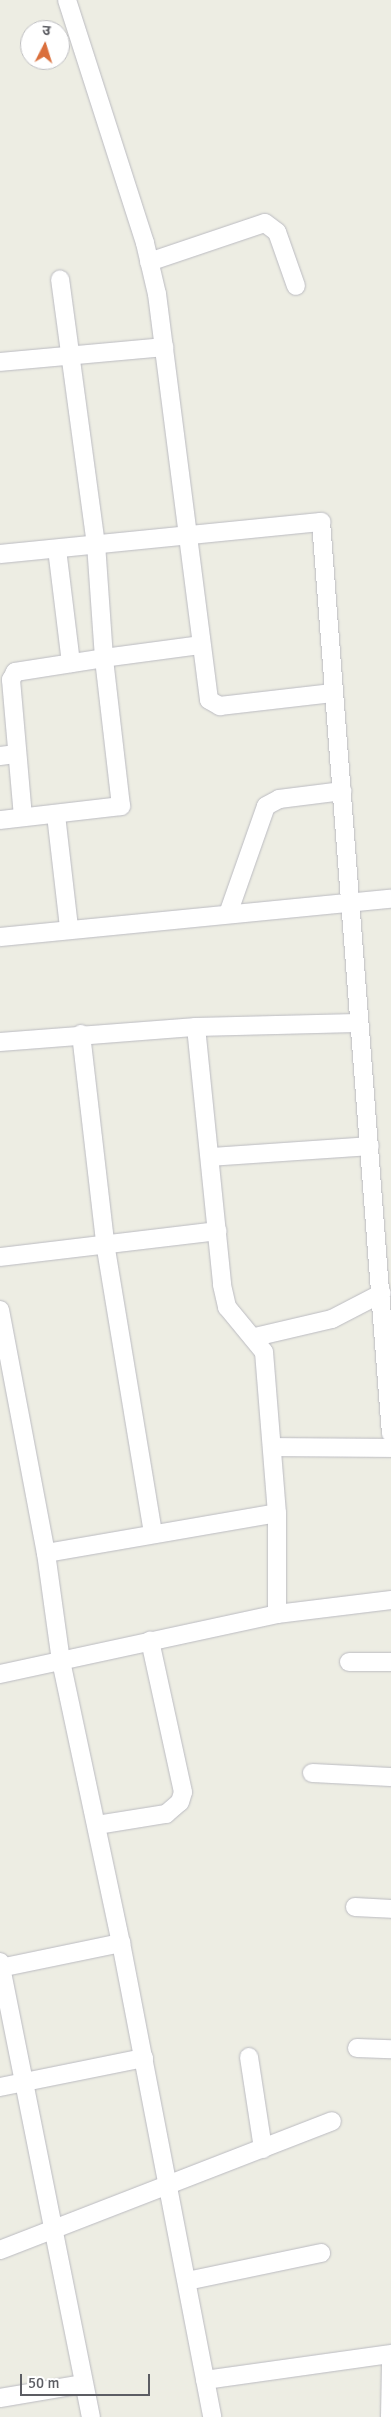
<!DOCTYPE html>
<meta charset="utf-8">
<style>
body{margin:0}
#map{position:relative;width:391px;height:2417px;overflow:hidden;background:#edede3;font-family:Signika,"Noto Sans Devanagari",sans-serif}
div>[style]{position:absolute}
.roads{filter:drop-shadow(0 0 1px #bbbbc1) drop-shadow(0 0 1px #bbbbc1)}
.minor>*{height:18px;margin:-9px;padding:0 9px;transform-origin:9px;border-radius:9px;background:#fff}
span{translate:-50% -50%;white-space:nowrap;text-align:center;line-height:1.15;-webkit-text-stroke:5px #fff;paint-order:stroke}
.north{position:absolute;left:20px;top:20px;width:50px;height:50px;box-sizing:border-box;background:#fff;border:1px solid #bebec1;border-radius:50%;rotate:5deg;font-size:14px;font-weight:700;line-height:20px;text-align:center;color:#5c5d63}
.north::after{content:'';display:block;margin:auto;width:18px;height:22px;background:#da6f3c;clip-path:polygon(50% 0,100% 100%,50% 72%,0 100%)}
.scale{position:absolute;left:20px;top:2374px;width:130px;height:22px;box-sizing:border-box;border:2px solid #5c5d63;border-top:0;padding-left:6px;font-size:15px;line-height:18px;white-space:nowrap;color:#5c5d63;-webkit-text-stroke:4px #fff;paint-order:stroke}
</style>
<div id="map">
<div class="roads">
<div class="minor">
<i style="left:67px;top:0;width:255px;rotate:72.2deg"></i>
<i style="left:145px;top:243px;width:52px;rotate:76.8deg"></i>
<i style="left:157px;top:294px;width:409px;rotate:82.7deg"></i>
<i style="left:209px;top:700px;width:13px;rotate:29deg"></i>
<i style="left:220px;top:706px;width:113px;rotate:-6.6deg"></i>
<i style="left:149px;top:262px;width:122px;rotate:-18.6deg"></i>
<i style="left:265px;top:223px;width:15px;rotate:37deg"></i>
<i style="left:277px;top:232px;width:57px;rotate:70.6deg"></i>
<i style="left:0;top:362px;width:165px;rotate:-5.2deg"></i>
<i style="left:57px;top:549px;width:115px;rotate:83deg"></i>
<i style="left:0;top:554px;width:323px;rotate:-5.7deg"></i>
<i style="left:321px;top:522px;width:914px;rotate:85.61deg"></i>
<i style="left:0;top:756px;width:17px;rotate:-7deg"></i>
<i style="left:56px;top:815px;width:114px;rotate:83.4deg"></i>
<i style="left:23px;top:817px;width:138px;rotate:-95deg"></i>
<i style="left:11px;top:680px;width:9px;rotate:-63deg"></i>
<i style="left:15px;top:672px;width:90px;rotate:-8.9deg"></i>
<i style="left:104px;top:658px;width:113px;rotate:-94deg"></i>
<i style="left:96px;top:545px;width:268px;rotate:-97.7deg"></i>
<i style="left:0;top:820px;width:122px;rotate:-6.6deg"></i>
<i style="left:121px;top:806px;width:149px;rotate:-96.6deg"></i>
<i style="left:104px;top:658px;width:97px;rotate:-7.7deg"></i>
<i style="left:228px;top:914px;width:114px;rotate:-70.6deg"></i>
<i style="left:266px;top:806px;width:15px;rotate:-28deg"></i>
<i style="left:279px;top:799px;width:64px;rotate:-7.2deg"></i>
<i style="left:0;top:937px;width:393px;rotate:-5.6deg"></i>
<i style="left:196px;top:1027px;width:259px;rotate:84.2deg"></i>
<i style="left:222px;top:1285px;width:23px;rotate:77deg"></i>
<i style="left:227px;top:1307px;width:58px;rotate:50.6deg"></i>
<i style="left:264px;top:1352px;width:162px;rotate:85.4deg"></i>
<i style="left:277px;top:1513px;width:101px;rotate:90deg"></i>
<i style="left:81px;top:1034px;width:210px;rotate:83.4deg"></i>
<i style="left:105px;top:1243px;width:294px;rotate:80.6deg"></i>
<i style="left:0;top:1042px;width:197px;rotate:-4.4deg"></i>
<i style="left:196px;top:1027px;width:161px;rotate:-1.4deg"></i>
<i style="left:210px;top:1157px;width:160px;rotate:-3.9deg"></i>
<i style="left:0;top:1257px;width:219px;rotate:-6.8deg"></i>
<i style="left:0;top:1310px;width:247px;rotate:79.3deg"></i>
<i style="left:46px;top:1553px;width:109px;rotate:82.1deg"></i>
<i style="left:61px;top:1661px;width:288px;rotate:78deg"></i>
<i style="left:121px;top:1943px;width:483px;rotate:79.1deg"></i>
<i style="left:255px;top:1337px;width:79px;rotate:-13.2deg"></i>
<i style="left:332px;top:1319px;width:56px;rotate:-27.5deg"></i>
<i style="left:274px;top:1447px;width:117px;rotate:0.5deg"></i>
<i style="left:46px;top:1553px;width:234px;rotate:-9.8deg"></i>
<i style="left:349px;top:1662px;width:42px"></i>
<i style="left:0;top:1674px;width:283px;rotate:-12.2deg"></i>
<i style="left:277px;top:1614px;width:115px;rotate:-7deg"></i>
<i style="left:312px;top:1773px;width:79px;rotate:2.9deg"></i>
<i style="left:97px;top:1825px;width:70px;rotate:-9.1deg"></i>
<i style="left:166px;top:1814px;width:18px;rotate:-41deg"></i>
<i style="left:180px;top:1802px;width:10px;rotate:-73deg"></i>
<i style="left:183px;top:1792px;width:155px;rotate:-102.3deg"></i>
<i style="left:355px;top:1907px;width:36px;rotate:3deg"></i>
<i style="left:0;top:1962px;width:464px;rotate:78.7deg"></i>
<i style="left:0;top:1968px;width:124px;rotate:-11.7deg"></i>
<i style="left:357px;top:2048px;width:34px;rotate:2deg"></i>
<i style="left:249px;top:2057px;width:93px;rotate:81.3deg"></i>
<i style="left:0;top:2087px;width:147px;rotate:-11.4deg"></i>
<i style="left:0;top:2250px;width:356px;rotate:-21.2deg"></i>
<i style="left:187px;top:2281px;width:137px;rotate:-11.8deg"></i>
<i style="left:205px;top:2380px;width:188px;rotate:-8deg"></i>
<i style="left:0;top:2398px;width:85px;rotate:-9.5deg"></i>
<i style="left:390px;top:2417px;width:54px;rotate:-88.9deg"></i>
</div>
</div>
<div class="north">उ</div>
<div class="scale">50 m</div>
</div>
